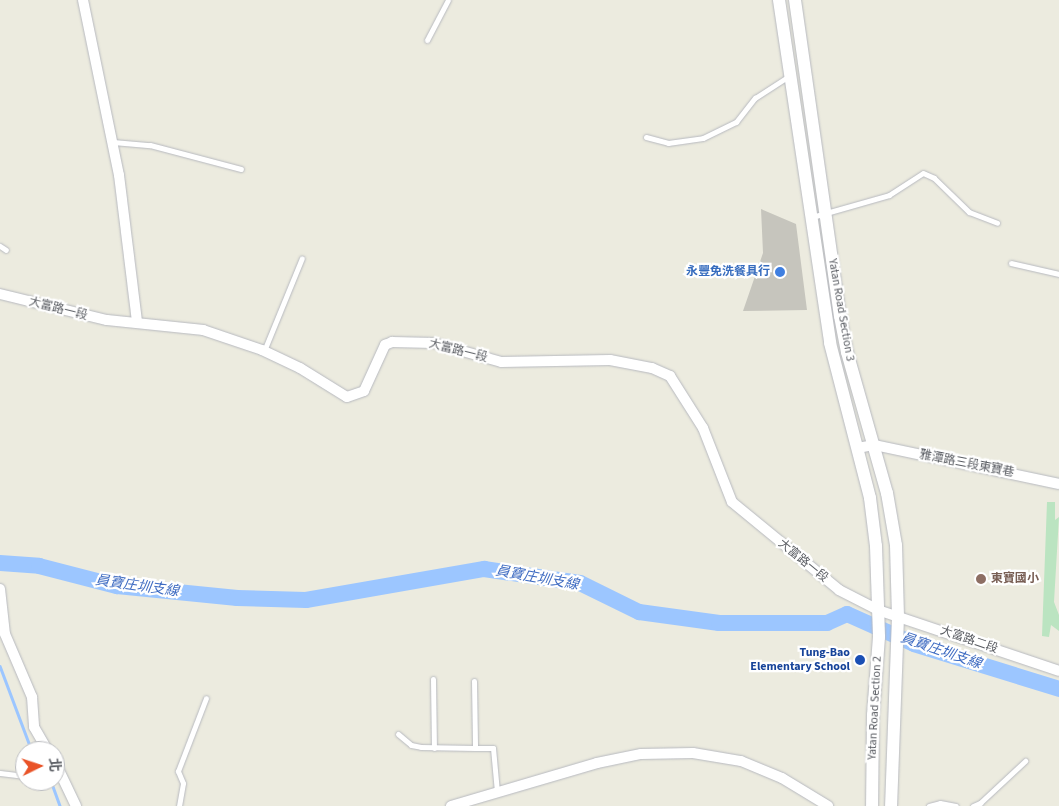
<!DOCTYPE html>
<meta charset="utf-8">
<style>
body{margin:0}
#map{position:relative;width:1059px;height:806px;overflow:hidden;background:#ecebdf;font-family:"Source Sans 3","Noto Sans TC",sans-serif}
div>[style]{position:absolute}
.green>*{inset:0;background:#bbe4c1}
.stream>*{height:2.5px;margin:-1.25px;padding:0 1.25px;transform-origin:1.25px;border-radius:1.25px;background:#9cc6ff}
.river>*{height:16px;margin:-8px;padding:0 8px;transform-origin:8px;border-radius:8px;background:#9cc6ff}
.building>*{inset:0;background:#c6c5bd}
.roads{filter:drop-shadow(0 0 1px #b7b9bf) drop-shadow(0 0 1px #b7b9bf)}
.service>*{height:5px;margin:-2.5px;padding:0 2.5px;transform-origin:2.5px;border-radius:2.5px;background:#fff}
.minor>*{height:10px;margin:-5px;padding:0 5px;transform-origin:5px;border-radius:5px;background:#fff}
.tertiary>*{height:12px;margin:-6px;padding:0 6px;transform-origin:6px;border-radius:6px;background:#fff}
.dots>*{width:14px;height:14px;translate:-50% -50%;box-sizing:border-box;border:2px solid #fff;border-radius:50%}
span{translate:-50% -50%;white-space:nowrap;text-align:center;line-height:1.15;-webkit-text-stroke:4.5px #fff;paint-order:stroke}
.shop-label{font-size:12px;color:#366cbe;font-weight:700}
.right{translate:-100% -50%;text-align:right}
.street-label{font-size:12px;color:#585b61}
.education-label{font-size:12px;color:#785e54;font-weight:700}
.left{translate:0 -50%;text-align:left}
.transit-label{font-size:12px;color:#164399;font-weight:700}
.water-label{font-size:14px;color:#3f6cc2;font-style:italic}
.north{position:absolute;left:15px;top:741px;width:50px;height:50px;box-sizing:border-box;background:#fff;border:1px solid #bcbdc0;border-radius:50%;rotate:86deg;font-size:14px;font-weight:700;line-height:20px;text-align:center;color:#585b61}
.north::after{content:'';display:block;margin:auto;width:18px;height:22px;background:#e95327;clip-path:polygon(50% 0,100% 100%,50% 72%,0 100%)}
</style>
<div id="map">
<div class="green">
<i style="clip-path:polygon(1047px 502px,1055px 502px,1055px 520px,1059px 517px,1054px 602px,1059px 615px,1059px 631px,1051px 625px,1049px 637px,1042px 636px)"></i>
</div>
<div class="stream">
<i style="left:0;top:666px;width:91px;rotate:69.4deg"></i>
<i style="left:51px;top:781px;width:27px;rotate:70deg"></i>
</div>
<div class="river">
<i style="left:0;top:563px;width:39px;rotate:4deg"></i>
<i style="left:39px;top:566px;width:81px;rotate:14.4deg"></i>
<i style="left:117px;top:586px;width:121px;rotate:5.7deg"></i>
<i style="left:237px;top:598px;width:69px;rotate:1.7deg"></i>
<i style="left:306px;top:600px;width:181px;rotate:-9.9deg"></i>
<i style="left:484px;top:569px;width:97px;rotate:8.3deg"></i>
<i style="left:580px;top:583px;width:66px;rotate:26.2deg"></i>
<i style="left:639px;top:612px;width:81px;rotate:7.8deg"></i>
<i style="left:719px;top:623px;width:108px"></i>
<i style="left:827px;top:623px;width:22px;rotate:-24deg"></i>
<i style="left:847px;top:614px;width:73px;rotate:24.1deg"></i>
<i style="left:914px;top:644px;width:152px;rotate:17.2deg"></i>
</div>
<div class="building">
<i style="clip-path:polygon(761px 209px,796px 224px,807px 310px,743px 311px,763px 253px)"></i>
</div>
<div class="roads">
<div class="service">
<i style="left:427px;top:40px;width:45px;rotate:-62.3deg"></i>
<i style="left:646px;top:137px;width:23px;rotate:15deg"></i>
<i style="left:668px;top:143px;width:35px;rotate:-8deg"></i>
<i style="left:703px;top:138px;width:37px;rotate:-26deg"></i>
<i style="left:736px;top:122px;width:31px;rotate:-52deg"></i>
<i style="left:755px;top:98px;width:40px;rotate:-32.9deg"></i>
<i style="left:113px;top:142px;width:37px;rotate:5deg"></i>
<i style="left:150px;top:145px;width:94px;rotate:14.8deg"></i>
<i style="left:812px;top:217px;width:80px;rotate:-15.9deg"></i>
<i style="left:889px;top:195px;width:40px;rotate:-32.9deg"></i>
<i style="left:923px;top:173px;width:12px;rotate:24deg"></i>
<i style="left:934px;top:178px;width:49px;rotate:44.2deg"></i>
<i style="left:969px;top:212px;width:30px;rotate:21deg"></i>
<i style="left:0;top:246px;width:7px;rotate:34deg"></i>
<i style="left:1011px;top:263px;width:49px;rotate:12.9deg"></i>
<i style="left:264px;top:351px;width:100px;rotate:-67.8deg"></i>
<i style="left:433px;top:679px;width:69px;rotate:89.2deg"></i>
<i style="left:474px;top:681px;width:67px;rotate:89.1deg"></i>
<i style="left:475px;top:748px;width:18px"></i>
<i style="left:493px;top:748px;width:44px;rotate:84.8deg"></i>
<i style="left:398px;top:734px;width:17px;rotate:40deg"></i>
<i style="left:411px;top:745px;width:10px;rotate:11deg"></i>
<i style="left:421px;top:747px;width:54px;rotate:1.1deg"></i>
<i style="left:0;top:773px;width:25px;rotate:7deg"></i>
<i style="left:179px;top:806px;width:23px;rotate:-80deg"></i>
<i style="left:183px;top:783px;width:13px;rotate:-113deg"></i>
<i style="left:178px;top:771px;width:78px;rotate:-69deg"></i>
<i style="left:929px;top:806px;width:11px;rotate:-15deg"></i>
<i style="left:940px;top:803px;width:16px;rotate:11deg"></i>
<i style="left:973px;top:806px;width:8px;rotate:-23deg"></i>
<i style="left:980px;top:803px;width:62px;rotate:-43deg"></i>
</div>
<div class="minor">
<i style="left:83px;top:0;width:179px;rotate:78.4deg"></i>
<i style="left:119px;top:175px;width:148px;rotate:83deg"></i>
<i style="left:0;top:294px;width:110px;rotate:13.7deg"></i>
<i style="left:107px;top:320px;width:97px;rotate:5.9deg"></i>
<i style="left:203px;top:330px;width:62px;rotate:18.7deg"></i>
<i style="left:262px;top:350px;width:42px;rotate:25.3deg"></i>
<i style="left:300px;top:368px;width:55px;rotate:31.7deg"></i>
<i style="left:347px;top:397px;width:18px;rotate:-19deg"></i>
<i style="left:364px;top:391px;width:51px;rotate:-65.5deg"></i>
<i style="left:385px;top:345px;width:8px;rotate:-23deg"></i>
<i style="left:392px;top:342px;width:42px;rotate:1.4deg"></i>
<i style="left:434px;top:343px;width:70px;rotate:15.8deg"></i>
<i style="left:501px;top:362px;width:109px;rotate:-1.1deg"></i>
<i style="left:610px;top:360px;width:43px;rotate:10.8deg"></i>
<i style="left:652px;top:368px;width:20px;rotate:24deg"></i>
<i style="left:670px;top:376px;width:62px;rotate:57.6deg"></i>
<i style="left:703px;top:428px;width:79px;rotate:68.6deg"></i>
<i style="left:732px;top:502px;width:139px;rotate:39.4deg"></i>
<i style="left:839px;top:590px;width:44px;rotate:27.1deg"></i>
<i style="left:878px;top:610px;width:191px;rotate:18.6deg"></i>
<i style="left:858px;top:448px;width:16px;rotate:-11deg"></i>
<i style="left:874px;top:445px;width:189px;rotate:11.9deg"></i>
<i style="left:0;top:589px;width:45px;rotate:83.7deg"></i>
<i style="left:5px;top:634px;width:69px;rotate:66.8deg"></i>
<i style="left:32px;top:697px;width:30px;rotate:86deg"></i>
<i style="left:34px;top:727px;width:28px;rotate:60deg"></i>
<i style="left:55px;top:762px;width:49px;rotate:64.5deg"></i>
<i style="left:451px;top:806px;width:152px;rotate:-16.4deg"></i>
<i style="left:597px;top:763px;width:45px;rotate:-11.6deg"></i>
<i style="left:641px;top:754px;width:52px;rotate:-1.1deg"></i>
<i style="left:693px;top:753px;width:49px;rotate:9.5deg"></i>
<i style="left:741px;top:761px;width:44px;rotate:22.5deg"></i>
<i style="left:782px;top:778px;width:54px;rotate:31.3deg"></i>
</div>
<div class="tertiary">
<i style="left:779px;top:0;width:347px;rotate:81.5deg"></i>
<i style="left:830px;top:343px;width:160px;rotate:75.5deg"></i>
<i style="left:870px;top:498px;width:48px;rotate:82.9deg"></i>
<i style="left:876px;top:546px;width:91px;rotate:88.1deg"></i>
<i style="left:879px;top:637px;width:78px;rotate:94.4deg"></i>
<i style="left:873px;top:715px;width:91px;rotate:90.6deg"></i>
<i style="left:795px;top:0;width:319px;rotate:81.9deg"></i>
<i style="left:840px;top:316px;width:37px;rotate:79deg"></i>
<i style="left:847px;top:352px;width:147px;rotate:74.2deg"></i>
<i style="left:887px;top:493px;width:53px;rotate:80.2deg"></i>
<i style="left:896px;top:545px;width:72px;rotate:88.4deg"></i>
<i style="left:898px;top:617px;width:189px;rotate:92.1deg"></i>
</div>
</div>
<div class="dots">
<i style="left:780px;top:272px;background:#3f7fe0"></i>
<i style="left:981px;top:579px;background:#8d6e63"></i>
<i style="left:860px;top:660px;background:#1a4fb4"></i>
</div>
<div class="shop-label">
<span class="right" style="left:770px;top:272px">永豐免洗餐具行</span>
</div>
<div class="street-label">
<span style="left:58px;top:309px;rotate:14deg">大富路一段</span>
<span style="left:841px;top:310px;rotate:80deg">Yatan Road Section 3</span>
<span style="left:458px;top:351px;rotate:14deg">大富路一段</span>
<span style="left:967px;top:464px;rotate:11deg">雅潭路三段東寶巷</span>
<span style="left:803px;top:561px;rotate:39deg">大富路一段</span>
<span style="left:969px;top:640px;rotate:19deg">大富路二段</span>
<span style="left:875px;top:708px;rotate:-87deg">Yatan Road Section 2</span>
</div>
<div class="education-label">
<span class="left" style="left:991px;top:579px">東寶國小</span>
</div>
<div class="transit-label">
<span class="right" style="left:850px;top:660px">Tung-Bao<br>Elementary School</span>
</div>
<div class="water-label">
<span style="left:537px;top:578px;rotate:10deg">員寶庄圳支線</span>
<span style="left:137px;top:586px;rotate:8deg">員寶庄圳支線</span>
<span style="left:941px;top:651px;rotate:19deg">員寶庄圳支線</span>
</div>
<div class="north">北</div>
</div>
